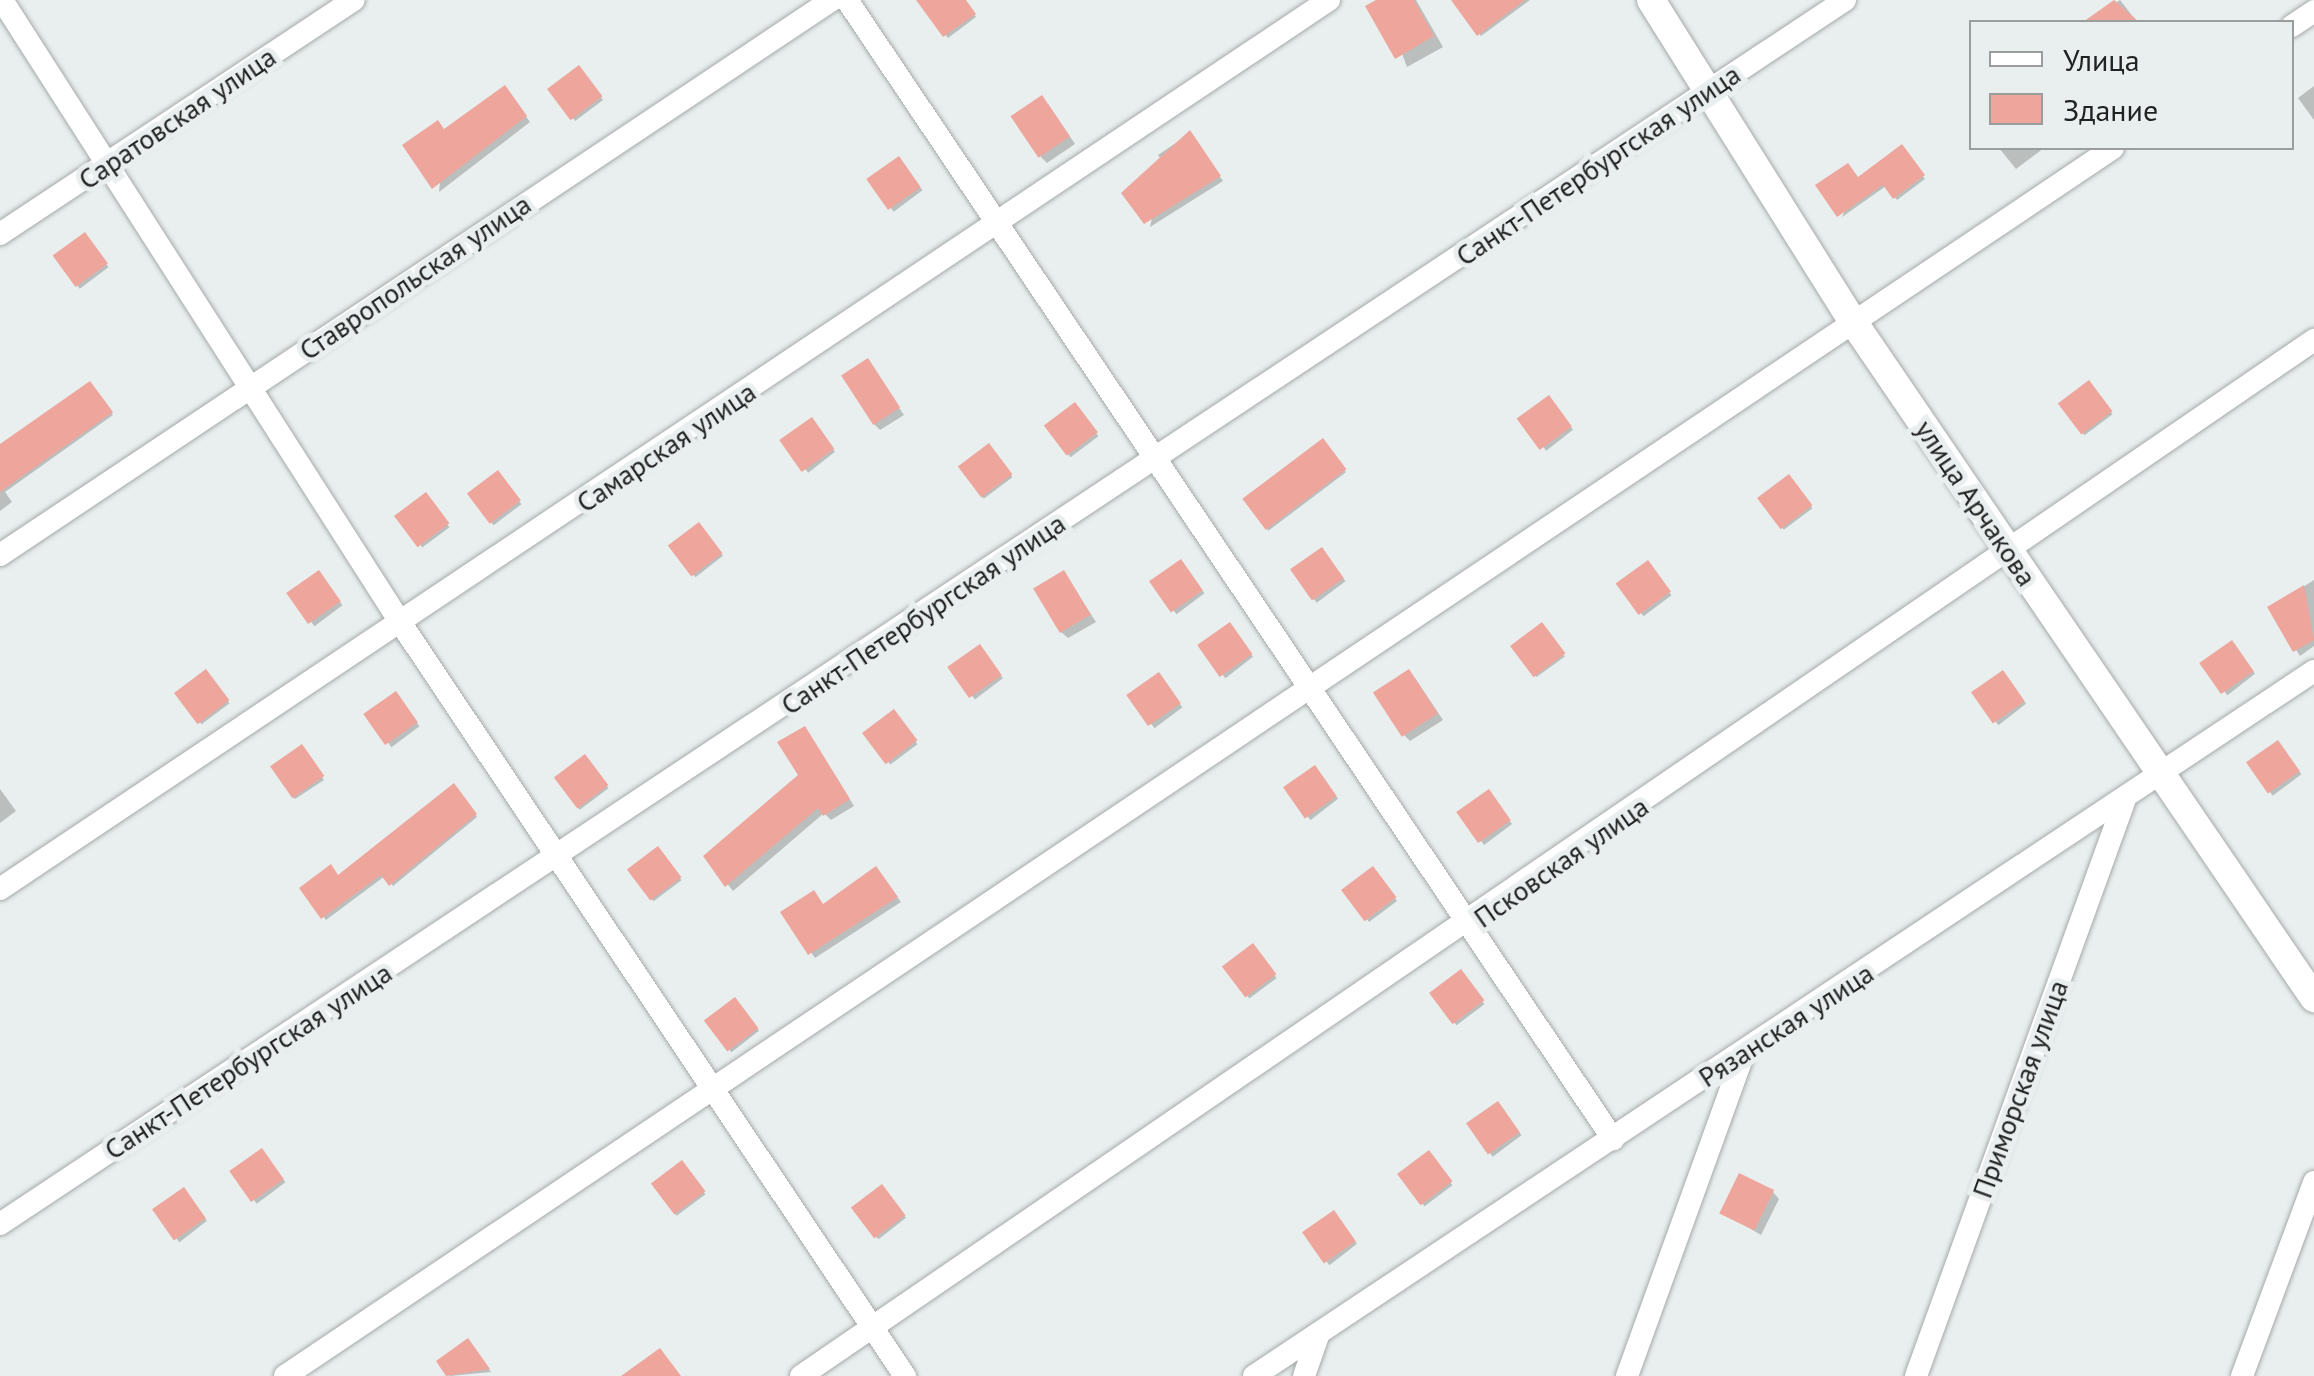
<!DOCTYPE html>
<meta charset="utf-8">
<style>
body{margin:0}
#map{position:relative;width:2314px;height:1376px;overflow:hidden;background:#e9efee;font-family:"PT Sans",sans-serif}
div>[style]{position:absolute}
.shadow>*{inset:0;background:#0003;transform-origin:0 0}
.building>*{inset:0;background:#eda59c;transform-origin:0 0}
.roads{filter:drop-shadow(0 0 2px #a5aaa9) drop-shadow(0 0 2px #a5aaa9)}
.minor>*{height:22px;margin:-11px;padding:0 11px;transform-origin:11px;border-radius:11px;background:#fff}
.tertiary>*{height:28px;margin:-14px;padding:0 14px;transform-origin:14px;border-radius:14px;background:#fff}
span{translate:-50% -50%;white-space:nowrap;text-align:center;line-height:1.15;-webkit-text-stroke:10px #e9efee;paint-order:stroke}
.street-label{font-size:28px;color:#212322}
.legend{position:absolute;left:1969px;top:20px;width:325px;height:130px;box-sizing:border-box;background:#e9efee;border:2px solid #999d9c;margin:0;padding:12px 18px;list-style:none;font-size:30px;color:#212322}
.legend li{display:flex;align-items:center;gap:20px;height:50px}
.legend b{width:50px;border:2px solid #999d9c}
</style>
<div id="map">
<div class="shadow">
<i style="clip-path:polygon(934px 0,964px 0,976px 17px,948px 38px,924px 7px)"></i>
<i style="clip-path:polygon(1382px 0,1416px 0,1443px 47px,1407px 67px)"></i>
<i style="clip-path:polygon(1464px 0,1530px 0,1481px 36px,1457px 5px)"></i>
<i style="clip-path:polygon(2120px 0,2137px 22px,2093px 22px,2091px 20px)"></i>
<i style="left:579px;top:68px;width:40px;height:35px;rotate:53deg"></i>
<i style="clip-path:polygon(2314px 86px,2314px 120px,2298px 98px)"></i>
<i style="clip-path:polygon(509px 93px,530px 122px,439px 192px,445px 132px)"></i>
<i style="clip-path:polygon(1048px 104px,1075px 144px,1047px 163px,1041px 157px)"></i>
<i style="clip-path:polygon(1189px 134px,1223px 181px,1150px 227px,1164px 164px,1158px 155px)"></i>
<i style="clip-path:polygon(1902px 148px,1925px 179px,1897px 200px,1886px 186px,1842px 217px,1858px 180px)"></i>
<i style="clip-path:polygon(1999px 148px,2044px 148px,2016px 169px)"></i>
<i style="left:899px;top:159px;width:39px;height:36px;rotate:53deg"></i>
<i style="left:85px;top:236px;width:39px;height:36px;rotate:53deg"></i>
<i style="clip-path:polygon(868px 361px,904px 415px,880px 430px,874px 424px)"></i>
<i style="left:2089px;top:383px;width:39px;height:35px;rotate:53deg"></i>
<i style="clip-path:polygon(90px 384px,113px 415px,5px 492px,12px 502px,0 511px,0 463px)"></i>
<i style="left:1549px;top:399px;width:39px;height:34px;rotate:52deg"></i>
<i style="left:1075px;top:405px;width:39px;height:35px;rotate:53deg"></i>
<i style="left:811px;top:421px;width:39px;height:34px;rotate:52deg"></i>
<i style="left:1323px;top:442px;width:38px;height:97px;rotate:53deg"></i>
<i style="left:989px;top:446px;width:39px;height:36px;rotate:53deg"></i>
<i style="left:498px;top:473px;width:39px;height:35px;rotate:53deg"></i>
<i style="left:1789px;top:477px;width:39px;height:36px;rotate:53deg"></i>
<i style="left:426px;top:496px;width:39px;height:34px;rotate:53deg"></i>
<i style="left:699px;top:525px;width:39px;height:35px;rotate:52deg"></i>
<i style="left:1322px;top:550px;width:39px;height:36px;rotate:53deg"></i>
<i style="left:1181px;top:562px;width:39px;height:35px;rotate:53deg"></i>
<i style="left:1648px;top:564px;width:39px;height:35px;rotate:53deg"></i>
<i style="clip-path:polygon(1064px 573px,1096px 622px,1068px 638px,1061px 632px)"></i>
<i style="left:319px;top:574px;width:39px;height:35px;rotate:53deg"></i>
<i style="clip-path:polygon(2314px 580px,2314px 646px,2300px 656px,2270px 608px)"></i>
<i style="left:1542px;top:625px;width:39px;height:35px;rotate:54deg"></i>
<i style="left:1229px;top:626px;width:39px;height:35px;rotate:52deg"></i>
<i style="left:2231px;top:643px;width:39px;height:35px;rotate:52deg"></i>
<i style="left:980px;top:648px;width:38px;height:35px;rotate:53deg"></i>
<i style="left:206px;top:672px;width:39px;height:35px;rotate:53deg"></i>
<i style="left:2002px;top:673px;width:39px;height:35px;rotate:52deg"></i>
<i style="left:1159px;top:676px;width:39px;height:35px;rotate:53deg"></i>
<i style="clip-path:polygon(1415px 678px,1443px 720px,1410px 741px,1404px 735px)"></i>
<i style="left:396px;top:695px;width:39px;height:35px;rotate:53deg"></i>
<i style="left:894px;top:713px;width:39px;height:34px;rotate:53deg"></i>
<i style="clip-path:polygon(810px 735px,854px 806px,831px 820px,824px 813px,733px 891px,706px 856px,801px 775px)"></i>
<i style="left:2278px;top:743px;width:39px;height:36px;rotate:53deg"></i>
<i style="clip-path:polygon(304px 750px,324px 780px,295px 799px,293px 797px)"></i>
<i style="left:585px;top:757px;width:39px;height:36px;rotate:53deg"></i>
<i style="left:1314px;top:768px;width:39px;height:35px;rotate:52deg"></i>
<i style="clip-path:polygon(454px 786px,477px 817px,393px 886px,385px 876px,326px 920px,302px 888px,339px 878px)"></i>
<i style="clip-path:polygon(0 789px,16px 811px,0 823px)"></i>
<i style="left:1488px;top:792px;width:40px;height:35px;rotate:53deg"></i>
<i style="left:658px;top:849px;width:39px;height:35px;rotate:53deg"></i>
<i style="left:1373px;top:869px;width:40px;height:35px;rotate:53deg"></i>
<i style="clip-path:polygon(880px 874px,901px 902px,815px 958px,784px 913px,824px 907px)"></i>
<i style="left:1253px;top:947px;width:39px;height:34px;rotate:53deg"></i>
<i style="left:1461px;top:973px;width:39px;height:35px;rotate:53deg"></i>
<i style="left:735px;top:1000px;width:39px;height:35px;rotate:52deg"></i>
<i style="left:1498px;top:1104px;width:39px;height:36px;rotate:53deg"></i>
<i style="left:262px;top:1151px;width:39px;height:36px;rotate:53deg"></i>
<i style="left:1429px;top:1154px;width:39px;height:35px;rotate:53deg"></i>
<i style="left:682px;top:1163px;width:39px;height:36px;rotate:53deg"></i>
<i style="left:882px;top:1187px;width:39px;height:35px;rotate:52deg"></i>
<i style="left:183px;top:1190px;width:39px;height:35px;rotate:52deg"></i>
<i style="clip-path:polygon(1773px 1192px,1779px 1199px,1761px 1235px,1722px 1212px)"></i>
<i style="left:1333px;top:1213px;width:39px;height:35px;rotate:52deg"></i>
<i style="clip-path:polygon(468px 1341px,491px 1372px,450px 1376px,439px 1362px)"></i>
</div>
<div class="building">
<i style="clip-path:polygon(916px 0,966px 0,976px 14px,943px 37px)"></i>
<i style="clip-path:polygon(1376px 0,1414px 0,1434px 36px,1395px 59px,1365px 6px)"></i>
<i style="clip-path:polygon(1451px 0,1525px 0,1477px 36px)"></i>
<i style="clip-path:polygon(2114px 0,2139px 22px,2083px 22px)"></i>
<i style="left:579px;top:65px;width:39px;height:40px;rotate:53deg"></i>
<i style="clip-path:polygon(505px 85px,527px 116px,432px 189px,402px 145px,438px 120px,444px 129px)"></i>
<i style="left:1042px;top:95px;width:50px;height:38px;rotate:56deg"></i>
<i style="clip-path:polygon(1190px 130px,1221px 176px,1144px 224px,1121px 193px)"></i>
<i style="clip-path:polygon(1902px 144px,1925px 175px,1893px 199px,1883px 185px,1837px 217px,1815px 185px,1848px 163px,1858px 177px)"></i>
<i style="left:899px;top:156px;width:38px;height:40px;rotate:55deg"></i>
<i style="left:85px;top:232px;width:39px;height:40px;rotate:54deg"></i>
<i style="left:868px;top:358px;width:59px;height:32px;rotate:57deg"></i>
<i style="left:2089px;top:380px;width:39px;height:39px;rotate:53deg"></i>
<i style="clip-path:polygon(90px 381px,113px 412px,0 492px,0 444px)"></i>
<i style="left:1549px;top:395px;width:39px;height:40px;rotate:54deg"></i>
<i style="left:1075px;top:402px;width:38px;height:39px;rotate:53deg"></i>
<i style="left:812px;top:417px;width:39px;height:40px;rotate:55deg"></i>
<i style="left:1323px;top:438px;width:39px;height:101px;rotate:53deg"></i>
<i style="left:989px;top:443px;width:39px;height:39px;rotate:53deg"></i>
<i style="left:498px;top:470px;width:38px;height:39px;rotate:53deg"></i>
<i style="left:1789px;top:474px;width:39px;height:40px;rotate:53deg"></i>
<i style="left:426px;top:492px;width:39px;height:40px;rotate:53deg"></i>
<i style="left:699px;top:522px;width:39px;height:39px;rotate:53deg"></i>
<i style="left:1322px;top:547px;width:38px;height:39px;rotate:55deg"></i>
<i style="left:1181px;top:559px;width:38px;height:39px;rotate:55deg"></i>
<i style="left:1648px;top:560px;width:39px;height:40px;rotate:54deg"></i>
<i style="left:319px;top:570px;width:38px;height:40px;rotate:55deg"></i>
<i style="left:1064px;top:570px;width:52px;height:36px;rotate:59deg"></i>
<i style="clip-path:polygon(2304px 585px,2314px 640px,2293px 652px,2267px 607px)"></i>
<i style="left:1230px;top:622px;width:39px;height:40px;rotate:55deg"></i>
<i style="left:1542px;top:622px;width:39px;height:40px;rotate:53deg"></i>
<i style="left:2232px;top:640px;width:38px;height:40px;rotate:55deg"></i>
<i style="left:980px;top:644px;width:38px;height:40px;rotate:55deg"></i>
<i style="left:206px;top:669px;width:39px;height:40px;rotate:53deg"></i>
<i style="left:1409px;top:669px;width:53px;height:43px;rotate:57deg"></i>
<i style="left:2003px;top:670px;width:38px;height:39px;rotate:55deg"></i>
<i style="left:1159px;top:672px;width:38px;height:40px;rotate:55deg"></i>
<i style="left:396px;top:691px;width:38px;height:40px;rotate:55deg"></i>
<i style="left:894px;top:709px;width:39px;height:40px;rotate:53deg"></i>
<i style="clip-path:polygon(805px 726px,850px 799px,823px 816px,818px 808px,725px 887px,703px 856px,798px 775px,777px 742px)"></i>
<i style="left:2278px;top:740px;width:38px;height:39px;rotate:55deg"></i>
<i style="left:302px;top:744px;width:39px;height:39px;rotate:55deg"></i>
<i style="left:585px;top:754px;width:39px;height:39px;rotate:53deg"></i>
<i style="left:1315px;top:765px;width:38px;height:39px;rotate:55deg"></i>
<i style="clip-path:polygon(454px 783px,477px 814px,389px 886px,381px 875px,321px 919px,299px 888px,331px 864px,338px 875px)"></i>
<i style="left:1489px;top:789px;width:38px;height:40px;rotate:55deg"></i>
<i style="left:658px;top:846px;width:39px;height:39px;rotate:53deg"></i>
<i style="clip-path:polygon(876px 866px,898px 897px,808px 955px,780px 912px,814px 890px,823px 904px)"></i>
<i style="left:1373px;top:866px;width:39px;height:40px;rotate:53deg"></i>
<i style="left:1253px;top:943px;width:39px;height:39px;rotate:53deg"></i>
<i style="left:1461px;top:969px;width:39px;height:40px;rotate:53deg"></i>
<i style="left:735px;top:997px;width:39px;height:39px;rotate:53deg"></i>
<i style="left:1498px;top:1101px;width:38px;height:39px;rotate:55deg"></i>
<i style="left:262px;top:1148px;width:38px;height:40px;rotate:55deg"></i>
<i style="left:1429px;top:1150px;width:39px;height:40px;rotate:53deg"></i>
<i style="left:682px;top:1160px;width:39px;height:39px;rotate:53deg"></i>
<i style="left:1739px;top:1173px;width:39px;height:45px;rotate:26deg"></i>
<i style="left:882px;top:1184px;width:39px;height:39px;rotate:53deg"></i>
<i style="left:184px;top:1187px;width:38px;height:39px;rotate:55deg"></i>
<i style="left:1334px;top:1210px;width:38px;height:39px;rotate:55deg"></i>
<i style="clip-path:polygon(468px 1338px,490px 1369px,446px 1376px,436px 1361px)"></i>
<i style="clip-path:polygon(660px 1348px,681px 1376px,621px 1376px)"></i>
</div>
<div class="roads">
<div class="minor">
<i style="left:2px;top:0;width:742px;rotate:57.38deg"></i>
<i style="left:402px;top:625px;width:904px;rotate:56.19deg"></i>
<i style="left:847px;top:0;width:1373px;rotate:56.08deg"></i>
<i style="left:2292px;top:26px;width:27px;rotate:-34deg"></i>
<i style="left:0;top:234px;width:424px;rotate:-33.5deg"></i>
<i style="left:0;top:555px;width:1000px;rotate:-33.71deg"></i>
<i style="left:0;top:889px;width:1599px;rotate:-33.78deg"></i>
<i style="left:0;top:1224px;width:2214px;rotate:-33.56deg"></i>
<i style="left:285px;top:1376px;width:2202px;rotate:-33.89deg"></i>
<i style="left:801px;top:1376px;width:1834px;rotate:-34.4deg"></i>
<i style="left:1254px;top:1376px;width:1273px;rotate:-33.63deg"></i>
<i style="left:1304px;top:1376px;width:46px;rotate:-70.8deg"></i>
<i style="left:1627px;top:1376px;width:344px;rotate:-70.1deg"></i>
<i style="left:1916px;top:1376px;width:611px;rotate:-70.08deg"></i>
<i style="left:2242px;top:1376px;width:207px;rotate:-69.6deg"></i>
</div>
<div class="tertiary">
<i style="left:1651px;top:0;width:381px;rotate:57.9deg"></i>
<i style="left:1854px;top:323px;width:817px;rotate:55.73deg"></i>
</div>
</div>
<div class="street-label">
<span style="left:177px;top:118px;rotate:-34deg">Саратовская улица</span>
<span style="left:1598px;top:165px;rotate:-34deg">Санкт-Петербургская улица</span>
<span style="left:415px;top:277px;rotate:-34deg">Ставропольская улица</span>
<span style="left:666px;top:447px;rotate:-34deg">Самарская улица</span>
<span style="left:1976px;top:503px;rotate:56deg">улица Арчакова</span>
<span style="left:923px;top:614px;rotate:-34deg">Санкт-Петербургская улица</span>
<span style="left:1561px;top:862px;rotate:-35deg">Псковская улица</span>
<span style="left:1786px;top:1025px;rotate:-33deg">Рязанская улица</span>
<span style="left:248px;top:1061px;rotate:-33deg">Санкт-Петербургская улица</span>
<span style="left:2020px;top:1089px;rotate:-70deg">Приморская улица</span>
</div>
<ul class="legend">
<li><b style="height:12px;background:#fff"></b>Улица</li>
<li><b style="height:28px;background:#eda59c"></b>Здание</li>
</ul>
</div>
